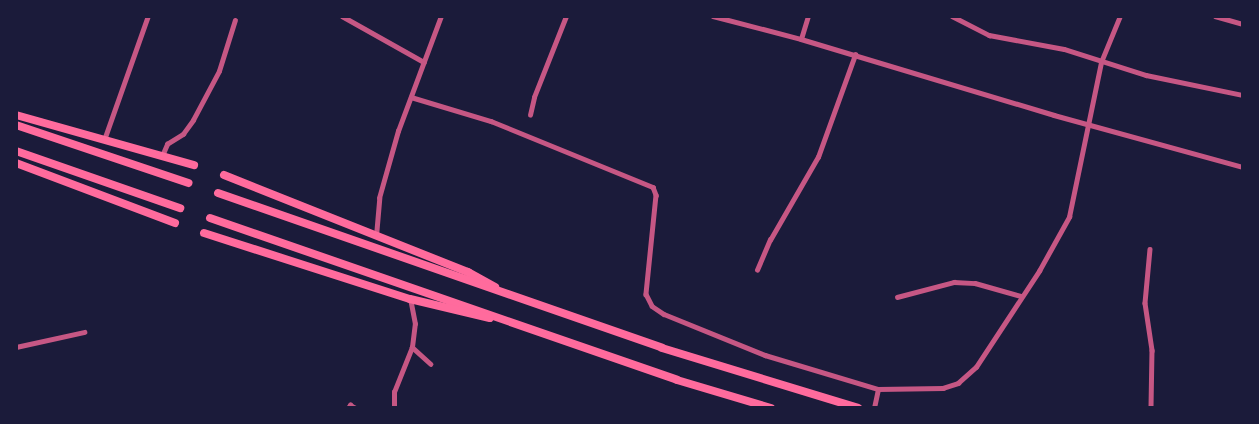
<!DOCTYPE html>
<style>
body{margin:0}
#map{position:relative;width:1259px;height:424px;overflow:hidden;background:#1b1b3a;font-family:"Archivo Narrow",sans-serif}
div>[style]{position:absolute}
.minor>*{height:4.5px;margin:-2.25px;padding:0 2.25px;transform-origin:2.25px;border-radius:2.25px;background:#c65784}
.trunk>*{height:8px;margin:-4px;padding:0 4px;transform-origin:4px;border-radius:4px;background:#ff6b9d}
span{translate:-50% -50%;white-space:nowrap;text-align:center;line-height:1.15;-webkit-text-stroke:4px #1b1b3a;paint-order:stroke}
.frame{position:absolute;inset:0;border:18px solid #1b1b3a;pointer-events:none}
</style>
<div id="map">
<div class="minor">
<i style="left:342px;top:16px;width:94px;rotate:29.3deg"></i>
<i style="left:713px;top:16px;width:91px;rotate:14.6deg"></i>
<i style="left:801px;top:39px;width:24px;rotate:-73deg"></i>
<i style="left:952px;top:16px;width:42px;rotate:27.2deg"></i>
<i style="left:989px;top:35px;width:76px;rotate:10.6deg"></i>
<i style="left:1064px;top:49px;width:86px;rotate:17.6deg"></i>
<i style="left:1146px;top:75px;width:99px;rotate:11.7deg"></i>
<i style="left:1215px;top:16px;width:29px;rotate:16deg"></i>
<i style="left:801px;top:39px;width:264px;rotate:16.7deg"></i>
<i style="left:1054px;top:115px;width:196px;rotate:15.4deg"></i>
<i style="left:411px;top:97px;width:84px;rotate:16.7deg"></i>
<i style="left:491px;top:121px;width:175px;rotate:22.2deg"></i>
<i style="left:653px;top:187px;width:9px;rotate:69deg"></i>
<i style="left:656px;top:195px;width:100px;rotate:95.8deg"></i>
<i style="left:646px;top:294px;width:13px;rotate:63deg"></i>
<i style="left:652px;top:306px;width:14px;rotate:34deg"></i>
<i style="left:664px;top:314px;width:109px;rotate:22.1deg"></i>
<i style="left:765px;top:355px;width:118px;rotate:16.7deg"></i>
<i style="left:878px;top:389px;width:65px;rotate:-0.9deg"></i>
<i style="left:943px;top:388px;width:16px;rotate:-18deg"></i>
<i style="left:958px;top:383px;width:24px;rotate:-42deg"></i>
<i style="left:976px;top:367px;width:115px;rotate:-56.7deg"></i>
<i style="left:1039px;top:271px;width:62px;rotate:-60.9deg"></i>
<i style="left:1069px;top:217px;width:158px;rotate:-78.3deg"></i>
<i style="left:1101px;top:62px;width:50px;rotate:-67.6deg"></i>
<i style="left:530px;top:115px;width:18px;rotate:-77deg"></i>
<i style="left:534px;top:97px;width:87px;rotate:-68.4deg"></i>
<i style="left:104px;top:140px;width:132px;rotate:-70.5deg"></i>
<i style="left:162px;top:156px;width:13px;rotate:-67deg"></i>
<i style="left:167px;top:144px;width:19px;rotate:-32deg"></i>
<i style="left:183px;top:134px;width:17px;rotate:-54deg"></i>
<i style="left:193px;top:120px;width:55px;rotate:-62deg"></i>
<i style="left:219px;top:71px;width:53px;rotate:-72.6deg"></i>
<i style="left:376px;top:236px;width:38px;rotate:-85deg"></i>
<i style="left:379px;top:198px;width:70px;rotate:-74.2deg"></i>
<i style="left:398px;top:131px;width:123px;rotate:-69.5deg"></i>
<i style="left:1150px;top:249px;width:54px;rotate:95.3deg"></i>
<i style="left:1145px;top:303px;width:48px;rotate:81.5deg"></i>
<i style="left:1152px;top:350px;width:58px;rotate:91deg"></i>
<i style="left:757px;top:270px;width:33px;rotate:-67deg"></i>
<i style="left:770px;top:240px;width:96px;rotate:-60deg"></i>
<i style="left:818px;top:157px;width:109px;rotate:-70.1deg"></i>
<i style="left:897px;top:297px;width:59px;rotate:-14.7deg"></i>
<i style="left:954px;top:282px;width:21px;rotate:3deg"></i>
<i style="left:975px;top:283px;width:48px;rotate:15.8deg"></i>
<i style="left:16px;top:347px;width:70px;rotate:-12.4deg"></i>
<i style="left:412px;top:347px;width:25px;rotate:42deg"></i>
<i style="left:348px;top:408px;width:4px;rotate:-56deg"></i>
<i style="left:350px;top:405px;width:7px;rotate:27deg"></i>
<i style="left:394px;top:408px;width:16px;rotate:-90deg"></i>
<i style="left:394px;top:392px;width:48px;rotate:-68.2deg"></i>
<i style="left:412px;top:347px;width:23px;rotate:-83deg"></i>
<i style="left:415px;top:324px;width:25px;rotate:-101deg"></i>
<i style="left:874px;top:408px;width:19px;rotate:-78deg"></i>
</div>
<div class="trunk">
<i style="left:16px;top:115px;width:185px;rotate:15.7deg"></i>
<i style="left:16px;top:125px;width:182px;rotate:18.6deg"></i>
<i style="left:16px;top:151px;width:174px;rotate:19.2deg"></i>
<i style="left:16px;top:163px;width:170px;rotate:20.7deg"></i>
<i style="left:224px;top:175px;width:263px;rotate:21.7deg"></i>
<i style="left:468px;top:272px;width:31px;rotate:29deg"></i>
<i style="left:218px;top:193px;width:470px;rotate:19.2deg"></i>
<i style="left:662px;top:348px;width:205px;rotate:17deg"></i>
<i style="left:210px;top:218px;width:494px;rotate:19.1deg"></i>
<i style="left:677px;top:380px;width:98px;rotate:16.6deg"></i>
<i style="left:204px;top:233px;width:216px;rotate:17.8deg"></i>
<i style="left:410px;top:299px;width:82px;rotate:13.4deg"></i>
</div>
<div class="frame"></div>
</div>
